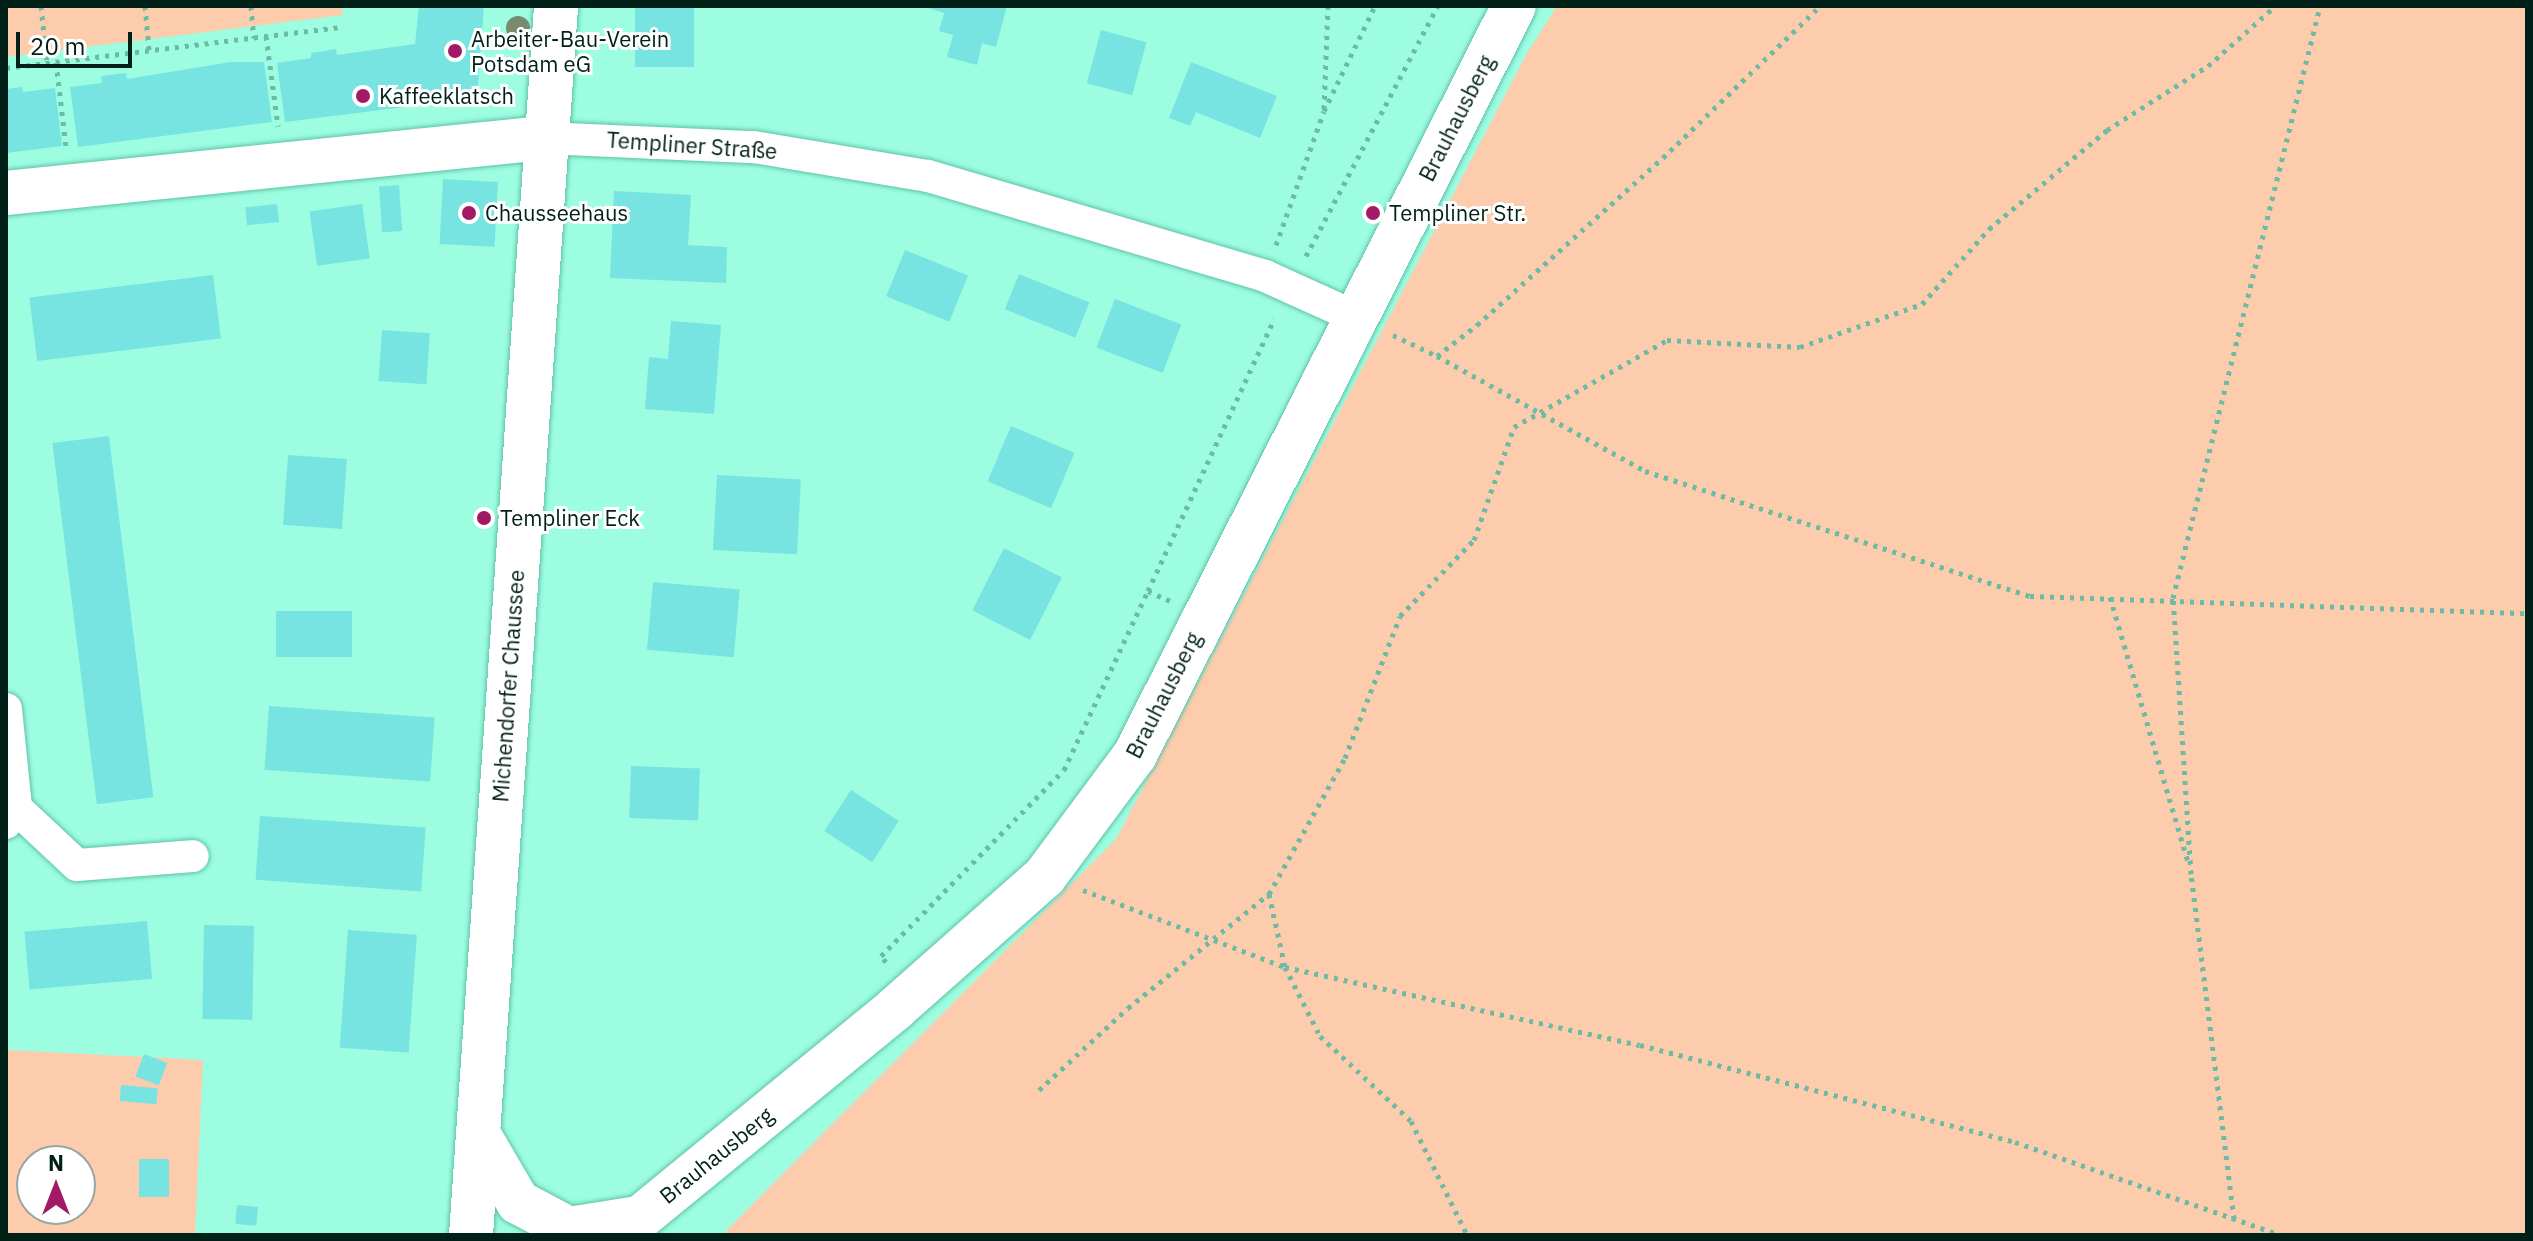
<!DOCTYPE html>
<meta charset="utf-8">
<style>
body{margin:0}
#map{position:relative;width:2533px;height:1241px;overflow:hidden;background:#9cfde1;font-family:"IBM Plex Sans",sans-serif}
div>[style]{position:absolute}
.green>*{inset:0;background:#fdccad}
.building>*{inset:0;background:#77e4e1;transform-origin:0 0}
.path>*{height:5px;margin-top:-2.5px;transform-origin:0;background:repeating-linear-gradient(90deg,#6dbba5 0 4px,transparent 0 10px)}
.roads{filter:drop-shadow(0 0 2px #60c2a7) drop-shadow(0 0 2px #60c2a7)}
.street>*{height:32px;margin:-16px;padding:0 16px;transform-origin:16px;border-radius:16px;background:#fff}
.secondary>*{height:44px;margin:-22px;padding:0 22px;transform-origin:22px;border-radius:22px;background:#fff}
.primary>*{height:44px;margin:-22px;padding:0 22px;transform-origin:22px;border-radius:22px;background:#fff}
.trees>*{width:24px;height:24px;margin:-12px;border-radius:50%;background:#778c6e}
.dots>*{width:22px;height:22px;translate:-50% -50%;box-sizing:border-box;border:4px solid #fff;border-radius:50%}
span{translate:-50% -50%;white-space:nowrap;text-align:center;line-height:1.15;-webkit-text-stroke:6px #fff;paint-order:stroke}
.poi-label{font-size:22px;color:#012018}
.left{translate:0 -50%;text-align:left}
.street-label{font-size:22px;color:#012018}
.frame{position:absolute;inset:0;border:8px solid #012018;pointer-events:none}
.north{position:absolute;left:16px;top:1145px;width:80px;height:80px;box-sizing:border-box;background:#fff;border:2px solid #99a6a3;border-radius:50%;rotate:0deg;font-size:22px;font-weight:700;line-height:32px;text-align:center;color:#012018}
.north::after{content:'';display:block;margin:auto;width:28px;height:36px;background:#a21a65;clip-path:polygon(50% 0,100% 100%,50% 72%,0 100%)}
.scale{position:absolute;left:16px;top:32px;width:116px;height:36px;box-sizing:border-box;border:4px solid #012018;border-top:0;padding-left:10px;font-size:24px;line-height:28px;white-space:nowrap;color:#012018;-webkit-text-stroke:6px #fff;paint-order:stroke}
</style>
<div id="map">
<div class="green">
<i style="clip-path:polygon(6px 6px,342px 6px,343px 15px,6px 57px)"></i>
<i style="clip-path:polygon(1557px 6px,2527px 6px,2527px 1235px,722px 1235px,1116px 839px,1527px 53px)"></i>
<i style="clip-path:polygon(evenodd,6px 1050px,203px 1060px,195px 1235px,6px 1235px,6px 1050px,32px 1161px,80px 1161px,80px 1209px,32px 1209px,32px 1161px)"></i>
</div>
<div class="building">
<i style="clip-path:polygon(419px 6px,484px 6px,477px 98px,285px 122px,277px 63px,311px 58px,311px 53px,324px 51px,336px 49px,337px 55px,415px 44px)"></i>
<i style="left:635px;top:6px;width:59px;height:61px"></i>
<i style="clip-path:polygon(922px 6px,1007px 6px,996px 47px,982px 43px,977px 65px,947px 57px,953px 35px,939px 31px,944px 13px)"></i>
<i style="left:1101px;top:30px;width:47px;height:55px;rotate:15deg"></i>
<i style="clip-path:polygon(231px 62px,264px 62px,272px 122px,78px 147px,70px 87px,102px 83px,101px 76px,126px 73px,127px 79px)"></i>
<i style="clip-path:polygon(1191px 62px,1277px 96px,1260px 138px,1196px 112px,1190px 126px,1169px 118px)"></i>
<i style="clip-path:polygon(22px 87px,23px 92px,55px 88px,62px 146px,6px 153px,6px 89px)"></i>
<i style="left:443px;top:179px;width:55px;height:65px;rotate:3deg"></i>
<i style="left:399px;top:185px;width:46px;height:20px;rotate:86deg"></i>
<i style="clip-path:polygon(614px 191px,691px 195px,688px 245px,727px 247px,726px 283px,610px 278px)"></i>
<i style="left:277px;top:204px;width:18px;height:32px;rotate:84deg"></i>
<i style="left:362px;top:204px;width:55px;height:53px;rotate:82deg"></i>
<i style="left:905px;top:250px;width:68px;height:50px;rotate:22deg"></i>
<i style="left:1019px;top:274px;width:76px;height:38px;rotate:22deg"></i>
<i style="left:213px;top:275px;width:64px;height:185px;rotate:83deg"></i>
<i style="left:1115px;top:299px;width:71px;height:52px;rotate:21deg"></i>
<i style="clip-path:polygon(671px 321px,721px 325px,714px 414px,645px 409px,649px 357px,668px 359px)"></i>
<i style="left:382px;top:330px;width:48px;height:51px;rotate:4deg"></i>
<i style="left:1011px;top:426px;width:69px;height:60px;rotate:23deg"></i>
<i style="left:109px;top:436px;width:364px;height:57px;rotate:83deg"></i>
<i style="left:288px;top:455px;width:59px;height:70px;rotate:4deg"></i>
<i style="left:717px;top:475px;width:84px;height:75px;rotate:3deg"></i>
<i style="left:1004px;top:548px;width:65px;height:70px;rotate:27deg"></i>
<i style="left:653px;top:582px;width:87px;height:68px;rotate:5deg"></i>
<i style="left:276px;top:611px;width:76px;height:46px"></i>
<i style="left:269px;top:706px;width:166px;height:64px;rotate:4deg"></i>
<i style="left:631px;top:766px;width:69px;height:52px;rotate:2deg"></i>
<i style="left:851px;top:790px;width:57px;height:49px;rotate:33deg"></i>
<i style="left:260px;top:816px;width:166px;height:64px;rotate:4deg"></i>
<i style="left:147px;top:921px;width:58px;height:123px;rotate:85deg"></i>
<i style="left:204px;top:925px;width:50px;height:94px;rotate:1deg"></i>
<i style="left:348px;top:930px;width:69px;height:118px;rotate:4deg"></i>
<i style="left:144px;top:1054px;width:25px;height:24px;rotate:21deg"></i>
<i style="left:121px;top:1085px;width:37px;height:16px;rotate:5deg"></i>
<i style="left:139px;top:1159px;width:30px;height:38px"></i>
<i style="left:237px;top:1205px;width:21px;height:19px;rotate:5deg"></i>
</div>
<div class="path">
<i style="left:41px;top:6px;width:57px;rotate:84deg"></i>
<i style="left:145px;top:6px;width:44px;rotate:84.8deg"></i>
<i style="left:251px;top:6px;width:32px;rotate:85deg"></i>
<i style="left:266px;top:36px;width:91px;rotate:82.4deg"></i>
<i style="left:56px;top:62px;width:86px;rotate:83.3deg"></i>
<i style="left:6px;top:68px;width:337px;rotate:-7deg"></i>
<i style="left:1324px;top:109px;width:103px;rotate:-87.8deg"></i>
<i style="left:1276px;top:245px;width:142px;rotate:-70.3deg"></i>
<i style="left:1324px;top:111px;width:117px;rotate:-64.1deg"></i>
<i style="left:1306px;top:256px;width:283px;rotate:-62.2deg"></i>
<i style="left:1393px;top:335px;width:49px;rotate:25.5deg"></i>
<i style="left:1437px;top:356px;width:51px;rotate:-37.8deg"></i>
<i style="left:1477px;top:325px;width:260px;rotate:-42deg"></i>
<i style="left:1670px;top:151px;width:209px;rotate:-44deg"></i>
<i style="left:1437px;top:356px;width:238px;rotate:28.9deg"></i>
<i style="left:1645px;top:471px;width:405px;rotate:18deg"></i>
<i style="left:2030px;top:596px;width:497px;rotate:2deg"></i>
<i style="left:1148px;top:591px;width:300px;rotate:-65.1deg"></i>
<i style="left:2110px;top:597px;width:279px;rotate:73.6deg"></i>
<i style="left:1083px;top:890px;width:216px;rotate:20.9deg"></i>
<i style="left:1285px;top:967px;width:363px;rotate:12.4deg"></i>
<i style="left:1640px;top:1045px;width:387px;rotate:14.5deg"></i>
<i style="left:2015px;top:1142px;width:281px;rotate:19.3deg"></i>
<i style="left:1269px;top:894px;width:75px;rotate:77.6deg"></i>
<i style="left:1285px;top:967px;width:77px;rotate:63.1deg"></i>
<i style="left:1320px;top:1036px;width:125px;rotate:43deg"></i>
<i style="left:1411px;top:1121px;width:127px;rotate:63.8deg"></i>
<i style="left:886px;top:962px;width:8px;rotate:-130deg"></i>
<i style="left:881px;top:956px;width:261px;rotate:-45.5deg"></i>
<i style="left:1064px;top:770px;width:198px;rotate:-64.9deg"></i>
<i style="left:1148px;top:591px;width:24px;rotate:24deg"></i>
<i style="left:1039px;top:1090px;width:121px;rotate:-42.7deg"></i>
<i style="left:1128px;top:1008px;width:181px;rotate:-39deg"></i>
<i style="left:1269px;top:894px;width:156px;rotate:-60.8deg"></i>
<i style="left:1345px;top:758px;width:152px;rotate:-68.8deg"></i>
<i style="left:1400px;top:616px;width:106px;rotate:-45.8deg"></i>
<i style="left:1474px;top:540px;width:120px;rotate:-70.5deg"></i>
<i style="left:1514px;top:427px;width:176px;rotate:-29.6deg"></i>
<i style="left:1667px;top:340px;width:133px;rotate:3deg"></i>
<i style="left:1800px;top:347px;width:129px;rotate:-19.4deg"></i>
<i style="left:1922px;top:304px;width:101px;rotate:-48.2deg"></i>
<i style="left:1989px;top:229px;width:154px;rotate:-40deg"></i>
<i style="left:2107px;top:130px;width:120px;rotate:-32.4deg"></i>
<i style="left:2208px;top:66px;width:90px;rotate:-41.8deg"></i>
<i style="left:2234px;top:1219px;width:348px;rotate:-97.1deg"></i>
<i style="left:2191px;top:874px;width:277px;rotate:-93.7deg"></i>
<i style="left:2173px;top:598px;width:610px;rotate:-76.05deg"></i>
</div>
<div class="roads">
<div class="street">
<i style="left:544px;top:138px;width:210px;rotate:2.5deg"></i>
<i style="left:754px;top:147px;width:176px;rotate:9.5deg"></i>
<i style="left:928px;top:176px;width:352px;rotate:16.5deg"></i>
<i style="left:1265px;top:276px;width:100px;rotate:24.3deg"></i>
<i style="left:6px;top:709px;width:100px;rotate:84.2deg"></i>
<i style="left:16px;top:808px;width:18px;rotate:124deg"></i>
<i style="left:16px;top:808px;width:83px;rotate:43.1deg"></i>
<i style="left:77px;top:865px;width:116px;rotate:-4.4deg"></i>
</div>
<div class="secondary">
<i style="left:6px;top:193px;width:541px;rotate:-5.84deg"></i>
</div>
<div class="primary">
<i style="left:479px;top:1135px;width:78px;rotate:59.8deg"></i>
<i style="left:518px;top:1202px;width:58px;rotate:27.9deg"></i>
<i style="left:569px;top:1229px;width:70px;rotate:-9.1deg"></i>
<i style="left:471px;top:1235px;width:1232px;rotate:-86.04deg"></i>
<i style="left:619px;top:1235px;width:358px;rotate:-39.3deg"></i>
<i style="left:896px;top:1008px;width:199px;rotate:-41.5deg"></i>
<i style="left:1045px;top:876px;width:151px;rotate:-53.4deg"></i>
<i style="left:1135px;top:755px;width:839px;rotate:-63.16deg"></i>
</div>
</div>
<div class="trees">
<i style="left:518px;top:28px"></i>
</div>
<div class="dots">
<i style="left:455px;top:51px;background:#a21a65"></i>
<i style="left:363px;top:96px;background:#a21a65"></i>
<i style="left:469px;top:213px;background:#a21a65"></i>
<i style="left:1373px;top:213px;background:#a21a65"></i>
<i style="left:484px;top:518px;background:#a21a65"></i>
</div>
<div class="poi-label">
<span class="left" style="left:471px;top:51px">Arbeiter-Bau-Verein<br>Potsdam eG</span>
<span class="left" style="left:379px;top:96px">Kaffeeklatsch</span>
<span class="left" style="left:485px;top:213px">Chausseehaus</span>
<span class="left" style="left:1389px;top:213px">Templiner Str.</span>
<span class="left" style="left:500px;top:518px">Templiner Eck</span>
</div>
<div class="street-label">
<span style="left:1456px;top:118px;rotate:-63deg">Brauhausberg</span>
<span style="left:692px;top:145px;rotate:4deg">Templiner Straße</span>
<span style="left:508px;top:686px;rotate:-86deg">Michendorfer Chaussee</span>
<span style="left:1163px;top:695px;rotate:-63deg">Brauhausberg</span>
<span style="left:716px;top:1155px;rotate:-39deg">Brauhausberg</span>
</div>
<div class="frame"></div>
<div class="north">N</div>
<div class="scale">20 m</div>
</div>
